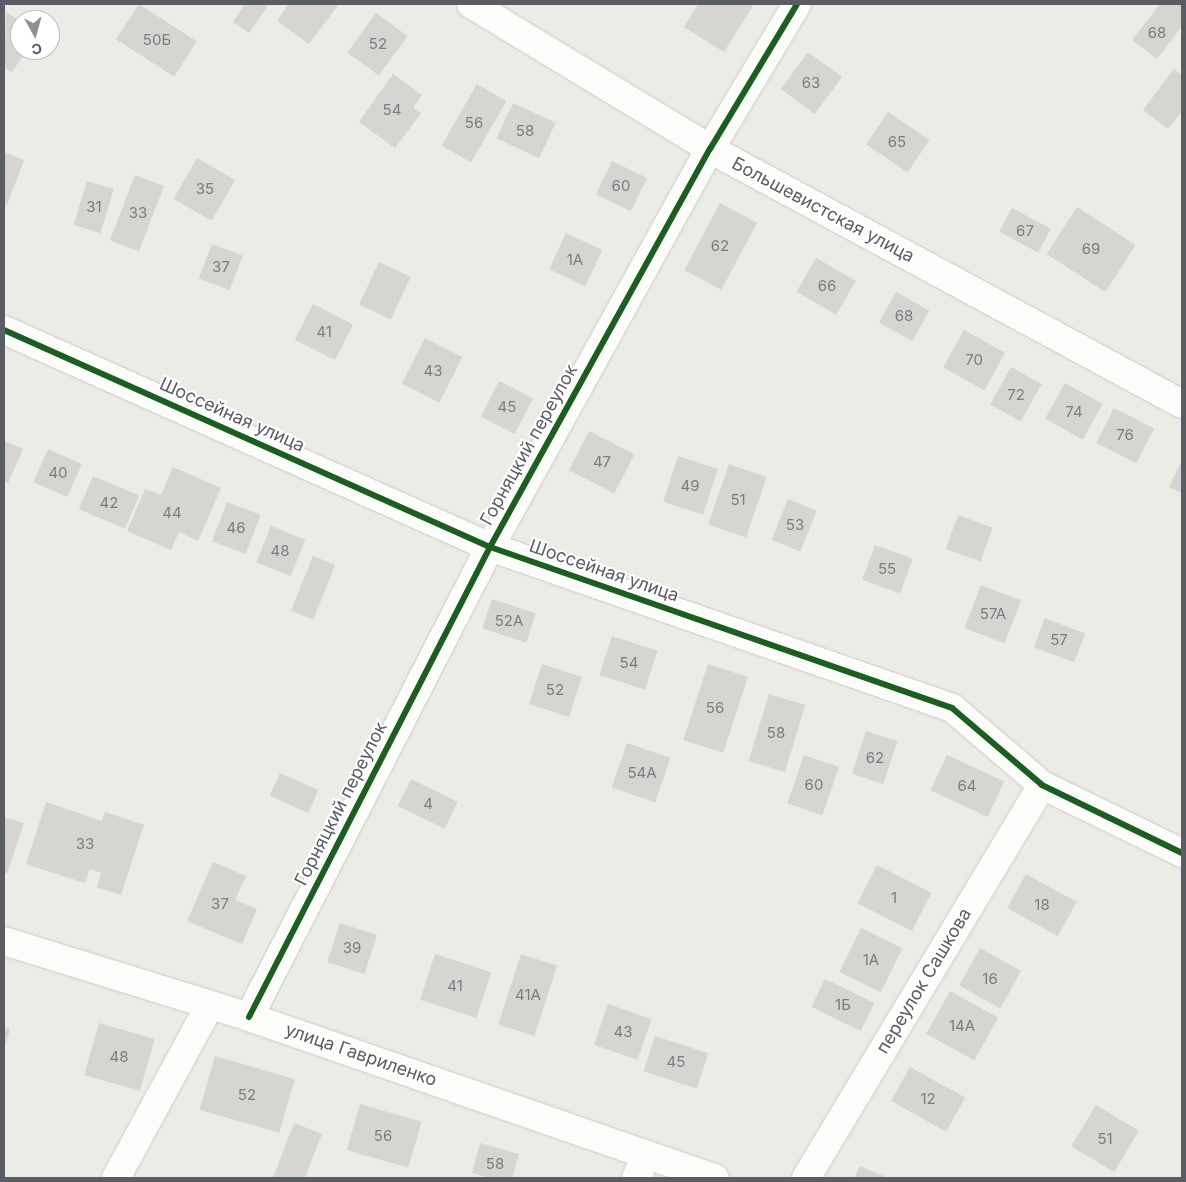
<!DOCTYPE html>
<meta charset="utf-8">
<style>
body{margin:0}
#map{position:relative;width:1186px;height:1182px;overflow:hidden;background:#ecece6;font-family:Inter,sans-serif}
div>[style]{position:absolute}
.building>*{inset:0;background:#d6d5d1;transform-origin:0 0}
.roads{filter:drop-shadow(0 0 1px #cacac9) drop-shadow(0 0 1px #cacac9)}
.street>*{height:28px;margin:-14px;padding:0 14px;transform-origin:14px;border-radius:14px;background:#fcfcfb}
.cycleway>*{height:6px;margin:-3px;padding:0 3px;transform-origin:3px;border-radius:3px;background:#1b5e20}
span{translate:-50% -50%;white-space:nowrap;text-align:center;line-height:1.15;-webkit-text-stroke:4px #fff;paint-order:stroke}
.number-label{font-size:15px;color:#7a7c80}
.number-label span{-webkit-text-stroke-width:0}
.street-label{font-size:18px;color:#5b5d65}
.frame{position:absolute;inset:0;border:5px solid #5b5d65;pointer-events:none}
.north{position:absolute;left:10px;top:10px;width:50px;height:50px;box-sizing:border-box;background:#fff;border:1px solid #bdbec1;border-radius:50%;rotate:173deg;font-size:14px;font-weight:700;line-height:20px;text-align:center;color:#5b5d65}
.north::after{content:'';display:block;margin:auto;width:18px;height:22px;background:#8e8f92;clip-path:polygon(50% 0,100% 100%,50% 72%,0 100%)}
</style>
<div id="map">
<div class="building">
<i style="left:139px;top:4px;width:69px;height:42px;rotate:33deg"></i>
<i style="clip-path:polygon(245px 4px,269px 4px,249px 33px,233px 22px)"></i>
<i style="clip-path:polygon(289px 4px,339px 4px,309px 44px,277px 21px)"></i>
<i style="clip-path:polygon(698px 4px,754px 4px,724px 52px,684px 27px)"></i>
<i style="clip-path:polygon(1160px 4px,1182px 4px,1182px 26px,1157px 59px,1132px 40px)"></i>
<i style="clip-path:polygon(6px 12px,20px 21px,20px 50px,27px 50px,12px 72px,4px 67px)"></i>
<i style="left:376px;top:13px;width:39px;height:49px;rotate:36deg"></i>
<i style="left:808px;top:52px;width:42px;height:46px;rotate:36deg"></i>
<i style="clip-path:polygon(1174px 69px,1182px 75px,1182px 111px,1168px 129px,1143px 110px)"></i>
<i style="clip-path:polygon(393px 74px,422px 95px,413px 108px,421px 113px,395px 148px,359px 122px)"></i>
<i style="left:477px;top:84px;width:34px;height:71px;rotate:30deg"></i>
<i style="left:513px;top:103px;width:47px;height:39px;rotate:25deg"></i>
<i style="left:888px;top:112px;width:50px;height:39px;rotate:34deg"></i>
<i style="clip-path:polygon(4px 152px,24px 160px,7px 205px,4px 204px)"></i>
<i style="left:197px;top:158px;width:44px;height:47px;rotate:30deg"></i>
<i style="left:612px;top:161px;width:39px;height:37px;rotate:26deg"></i>
<i style="left:135px;top:175px;width:31px;height:70px;rotate:21deg"></i>
<i style="left:87px;top:181px;width:28px;height:46px;rotate:17deg"></i>
<i style="left:720px;top:203px;width:42px;height:76px;rotate:28deg"></i>
<i style="left:1077px;top:207px;width:70px;height:56px;rotate:33deg"></i>
<i style="left:1012px;top:208px;width:44px;height:27px;rotate:28deg"></i>
<i style="left:566px;top:233px;width:40px;height:40px;rotate:25deg"></i>
<i style="left:212px;top:244px;width:33px;height:37px;rotate:21deg"></i>
<i style="left:816px;top:258px;width:46px;height:39px;rotate:30deg"></i>
<i style="left:379px;top:262px;width:35px;height:47px;rotate:25deg"></i>
<i style="left:896px;top:292px;width:38px;height:35px;rotate:29deg"></i>
<i style="left:313px;top:304px;width:45px;height:40px;rotate:27deg"></i>
<i style="left:964px;top:330px;width:47px;height:43px;rotate:29deg"></i>
<i style="left:425px;top:338px;width:42px;height:51px;rotate:27deg"></i>
<i style="left:1011px;top:367px;width:35px;height:43px;rotate:29deg"></i>
<i style="left:499px;top:381px;width:38px;height:40px;rotate:27deg"></i>
<i style="left:1065px;top:383px;width:43px;height:41px;rotate:29deg"></i>
<i style="left:1114px;top:408px;width:45px;height:39px;rotate:27deg"></i>
<i style="left:589px;top:431px;width:51px;height:44px;rotate:27deg"></i>
<i style="clip-path:polygon(4px 441px,23px 449px,8px 483px,4px 481px)"></i>
<i style="left:48px;top:449px;width:37px;height:36px;rotate:24deg"></i>
<i style="left:678px;top:456px;width:42px;height:48px;rotate:18deg"></i>
<i style="clip-path:polygon(1182px 460px,1182px 493px,1169px 487px)"></i>
<i style="left:729px;top:464px;width:40px;height:64px;rotate:19deg"></i>
<i style="clip-path:polygon(173px 467px,221px 488px,198px 541px,179px 532px,171px 550px,127px 531px,145px 489px,161px 495px)"></i>
<i style="left:93px;top:476px;width:50px;height:36px;rotate:23deg"></i>
<i style="left:788px;top:499px;width:31px;height:44px;rotate:22deg"></i>
<i style="left:227px;top:502px;width:36px;height:42px;rotate:21deg"></i>
<i style="left:958px;top:515px;width:37px;height:36px;rotate:20deg"></i>
<i style="left:271px;top:526px;width:37px;height:39px;rotate:22deg"></i>
<i style="left:875px;top:545px;width:40px;height:37px;rotate:20deg"></i>
<i style="left:313px;top:556px;width:24px;height:59px;rotate:22deg"></i>
<i style="left:981px;top:585px;width:43px;height:46px;rotate:21deg"></i>
<i style="left:492px;top:599px;width:46px;height:31px;rotate:18deg"></i>
<i style="left:1045px;top:618px;width:43px;height:31px;rotate:21deg"></i>
<i style="left:612px;top:636px;width:48px;height:41px;rotate:18deg"></i>
<i style="left:542px;top:664px;width:42px;height:42px;rotate:18deg"></i>
<i style="left:708px;top:664px;width:42px;height:80px;rotate:18deg"></i>
<i style="left:769px;top:694px;width:38px;height:70px;rotate:17deg"></i>
<i style="left:866px;top:731px;width:33px;height:45px;rotate:18deg"></i>
<i style="left:627px;top:743px;width:46px;height:47px;rotate:19deg"></i>
<i style="left:804px;top:755px;width:37px;height:51px;rotate:19deg"></i>
<i style="left:947px;top:755px;width:63px;height:39px;rotate:25deg"></i>
<i style="left:280px;top:773px;width:42px;height:25px;rotate:24deg"></i>
<i style="left:411px;top:779px;width:52px;height:30px;rotate:26deg"></i>
<i style="clip-path:polygon(46px 802px,102px 821px,105px 812px,144px 825px,121px 895px,97px 887px,101px 873px,90px 869px,85px 883px,26px 864px)"></i>
<i style="clip-path:polygon(4px 817px,24px 823px,7px 874px,4px 873px)"></i>
<i style="clip-path:polygon(213px 862px,246px 876px,235px 900px,257px 909px,242px 944px,187px 921px)"></i>
<i style="left:877px;top:865px;width:61px;height:43px;rotate:27deg"></i>
<i style="left:1026px;top:874px;width:58px;height:39px;rotate:29deg"></i>
<i style="left:340px;top:923px;width:39px;height:41px;rotate:18deg"></i>
<i style="left:861px;top:928px;width:46px;height:49px;rotate:26deg"></i>
<i style="left:980px;top:948px;width:47px;height:43px;rotate:29deg"></i>
<i style="left:435px;top:954px;width:59px;height:48px;rotate:18deg"></i>
<i style="left:521px;top:954px;width:38px;height:74px;rotate:18deg"></i>
<i style="left:825px;top:979px;width:55px;height:31px;rotate:26deg"></i>
<i style="left:950px;top:991px;width:55px;height:49px;rotate:29deg"></i>
<i style="left:608px;top:1004px;width:46px;height:43px;rotate:19deg"></i>
<i style="left:99px;top:1023px;width:58px;height:54px;rotate:16deg"></i>
<i style="clip-path:polygon(4px 1028px,10px 1029px,4px 1049px)"></i>
<i style="left:655px;top:1036px;width:56px;height:37px;rotate:18deg"></i>
<i style="left:215px;top:1056px;width:83px;height:56px;rotate:16deg"></i>
<i style="left:910px;top:1067px;width:63px;height:39px;rotate:29deg"></i>
<i style="left:360px;top:1104px;width:64px;height:48px;rotate:16deg"></i>
<i style="left:1096px;top:1105px;width:50px;height:48px;rotate:31deg"></i>
<i style="clip-path:polygon(294px 1123px,322px 1134px,305px 1178px,273px 1178px)"></i>
<i style="clip-path:polygon(480px 1143px,519px 1154px,512px 1178px,489px 1178px,472px 1173px)"></i>
<i style="clip-path:polygon(860px 1166px,888px 1178px,854px 1178px)"></i>
</div>
<div class="roads">
<div class="street">
<i style="left:471px;top:4px;width:280px;rotate:31.2deg"></i>
<i style="left:710px;top:149px;width:536px;rotate:28.38deg"></i>
<i style="left:4px;top:330px;width:532px;rotate:24.06deg"></i>
<i style="left:490px;top:547px;width:489px;rotate:19.2deg"></i>
<i style="left:952px;top:708px;width:118px;rotate:40.5deg"></i>
<i style="left:1042px;top:785px;width:156px;rotate:25.9deg"></i>
<i style="left:4px;top:941px;width:257px;rotate:17.2deg"></i>
<i style="left:249px;top:1017px;width:493px;rotate:19.1deg"></i>
<i style="left:249px;top:1017px;width:528px;rotate:-62.85deg"></i>
<i style="left:490px;top:547px;width:455px;rotate:-61.1deg"></i>
<i style="left:710px;top:149px;width:169px;rotate:-59deg"></i>
<i style="left:116px;top:1178px;width:197px;rotate:-61.5deg"></i>
<i style="left:636px;top:1178px;width:25px;rotate:-64deg"></i>
<i style="left:806px;top:1178px;width:458px;rotate:-59deg"></i>
</div>
</div>
<div class="cycleway">
<i style="left:4px;top:330px;width:532px;rotate:24.06deg"></i>
<i style="left:490px;top:547px;width:489px;rotate:19.2deg"></i>
<i style="left:952px;top:708px;width:118px;rotate:40.5deg"></i>
<i style="left:1042px;top:785px;width:156px;rotate:25.9deg"></i>
<i style="left:249px;top:1017px;width:528px;rotate:-62.85deg"></i>
<i style="left:490px;top:547px;width:455px;rotate:-61.1deg"></i>
<i style="left:710px;top:149px;width:169px;rotate:-59deg"></i>
</div>
<div class="number-label">
<span style="left:1157px;top:33px">68</span>
<span style="left:157px;top:40px">50Б</span>
<span style="left:378px;top:44px">52</span>
<span style="left:811px;top:83px">63</span>
<span style="left:392px;top:110px">54</span>
<span style="left:474px;top:123px">56</span>
<span style="left:525px;top:131px">58</span>
<span style="left:897px;top:142px">65</span>
<span style="left:621px;top:186px">60</span>
<span style="left:205px;top:189px">35</span>
<span style="left:94px;top:207px">31</span>
<span style="left:138px;top:213px">33</span>
<span style="left:1025px;top:231px">67</span>
<span style="left:720px;top:246px">62</span>
<span style="left:1091px;top:249px">69</span>
<span style="left:575px;top:260px">1А</span>
<span style="left:221px;top:267px">37</span>
<span style="left:827px;top:286px">66</span>
<span style="left:904px;top:316px">68</span>
<span style="left:324px;top:332px">41</span>
<span style="left:974px;top:360px">70</span>
<span style="left:433px;top:371px">43</span>
<span style="left:1016px;top:395px">72</span>
<span style="left:507px;top:407px">45</span>
<span style="left:1074px;top:412px">74</span>
<span style="left:1125px;top:435px">76</span>
<span style="left:602px;top:462px">47</span>
<span style="left:58px;top:473px">40</span>
<span style="left:690px;top:486px">49</span>
<span style="left:738px;top:500px">51</span>
<span style="left:109px;top:503px">42</span>
<span style="left:172px;top:513px">44</span>
<span style="left:795px;top:525px">53</span>
<span style="left:236px;top:528px">46</span>
<span style="left:280px;top:551px">48</span>
<span style="left:887px;top:569px">55</span>
<span style="left:993px;top:614px">57А</span>
<span style="left:509px;top:621px">52А</span>
<span style="left:1059px;top:640px">57</span>
<span style="left:629px;top:663px">54</span>
<span style="left:555px;top:690px">52</span>
<span style="left:715px;top:708px">56</span>
<span style="left:776px;top:733px">58</span>
<span style="left:875px;top:758px">62</span>
<span style="left:642px;top:773px">54А</span>
<span style="left:814px;top:785px">60</span>
<span style="left:967px;top:786px">64</span>
<span style="left:428px;top:804px">4</span>
<span style="left:85px;top:844px">33</span>
<span style="left:894px;top:898px">1</span>
<span style="left:220px;top:904px">37</span>
<span style="left:1042px;top:905px">18</span>
<span style="left:352px;top:948px">39</span>
<span style="left:871px;top:960px">1А</span>
<span style="left:990px;top:979px">16</span>
<span style="left:455px;top:986px">41</span>
<span style="left:528px;top:995px">41А</span>
<span style="left:843px;top:1005px">1Б</span>
<span style="left:962px;top:1026px">14А</span>
<span style="left:623px;top:1032px">43</span>
<span style="left:119px;top:1057px">48</span>
<span style="left:676px;top:1062px">45</span>
<span style="left:247px;top:1095px">52</span>
<span style="left:928px;top:1099px">12</span>
<span style="left:383px;top:1136px">56</span>
<span style="left:1105px;top:1139px">51</span>
<span style="left:495px;top:1164px">58</span>
</div>
<div class="street-label">
<span style="left:823px;top:210px;rotate:28deg">Большевистская улица</span>
<span style="left:232px;top:415px;rotate:24deg">Шоссейная улица</span>
<span style="left:529px;top:445px;rotate:-61deg">Горняцкий переулок</span>
<span style="left:604px;top:571px;rotate:19deg">Шоссейная улица</span>
<span style="left:341px;top:804px;rotate:-63deg">Горняцкий переулок</span>
<span style="left:924px;top:981px;rotate:-59deg">переулок Сашкова</span>
<span style="left:361px;top:1055px;rotate:19deg">улица Гавриленко</span>
</div>
<div class="frame"></div>
<div class="north">С</div>
</div>
